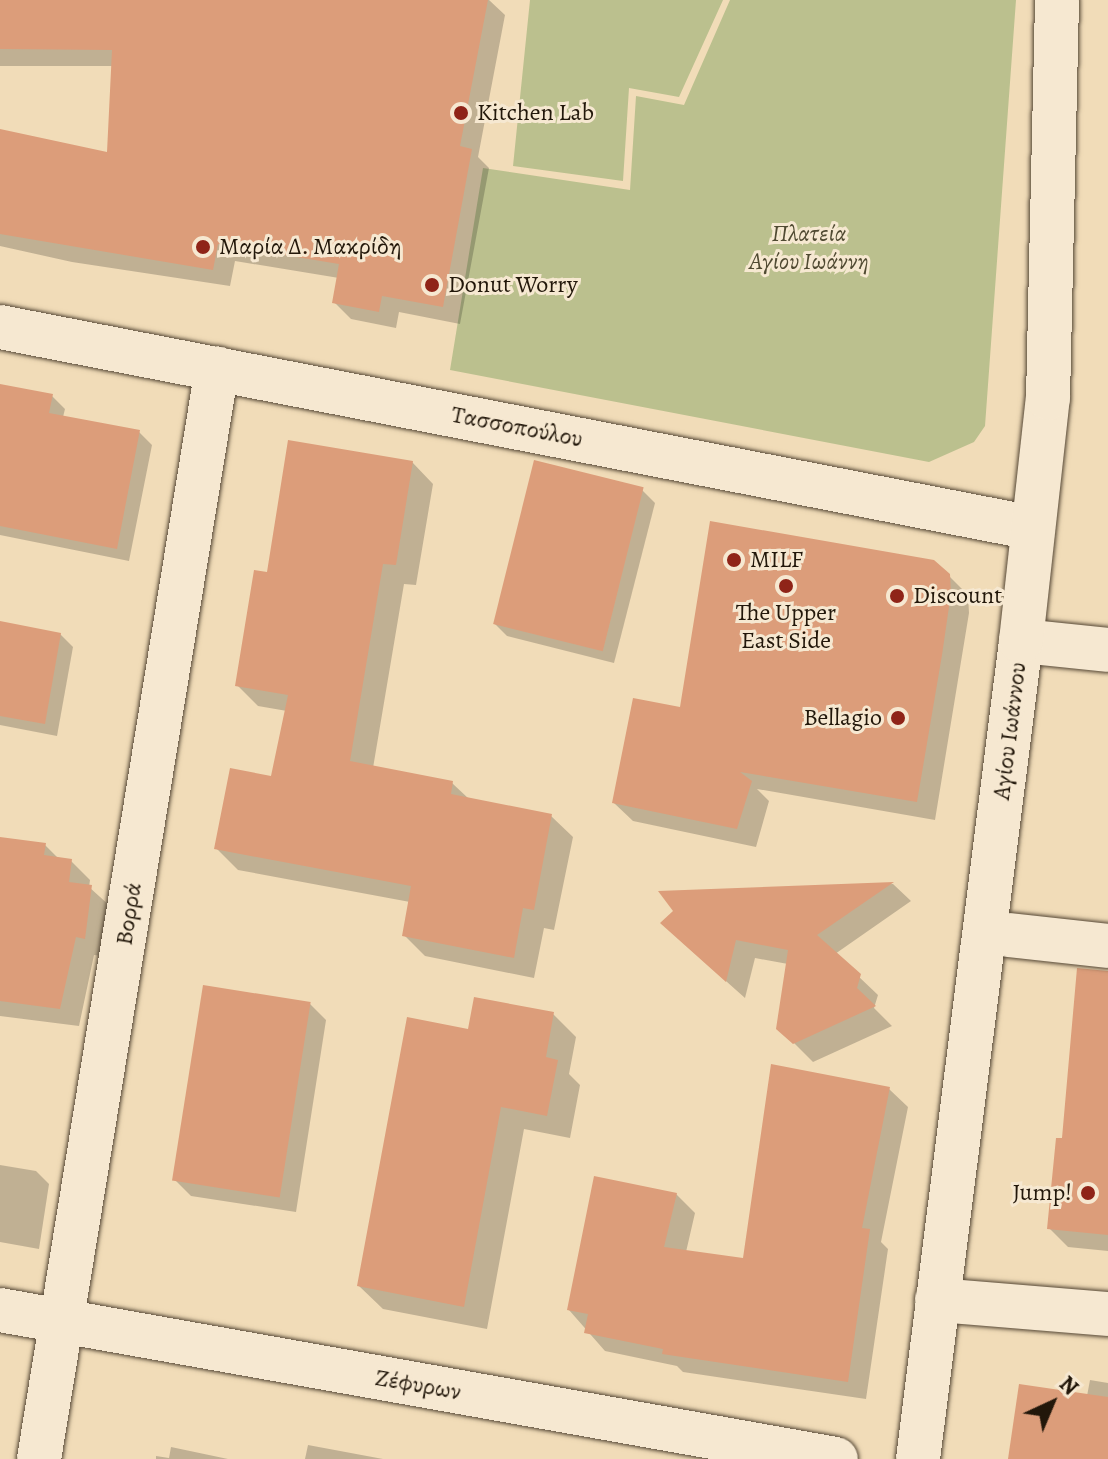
<!DOCTYPE html>
<meta charset="utf-8">
<style>
body{margin:0}
#map{position:relative;width:1108px;height:1459px;overflow:hidden;background:#f1dcb8;font-family:Alegreya,serif}
div>[style]{position:absolute}
.green>*{inset:0;background:#bbc08e}
.shadow>*{inset:0;background:#0003}
.building>*{inset:0;background:#dc9d7a;transform-origin:0 0}
.roads{filter:drop-shadow(0 0 2px #564836) drop-shadow(0 0 2px #564836)}
.street>*{height:44px;margin:-22px;padding:0 22px;transform-origin:22px;border-radius:22px;background:#f6e8d1}
.secondary>*{height:44px;margin:-22px;padding:0 22px;transform-origin:22px;border-radius:22px;background:#f6e8d1}
.dots>*{width:22px;height:22px;translate:-50% -50%;box-sizing:border-box;border:4px solid #f6e8d1;border-radius:50%}
span{translate:-50% -50%;white-space:nowrap;text-align:center;line-height:1.15;-webkit-text-stroke:6px #f6e8d1;paint-order:stroke}
.poi-label{font-size:24px;color:#22170a}
.left{translate:0 -50%;text-align:left}
.right{translate:-100% -50%;text-align:right}
.park-label{font-size:24px;color:#504a32;font-style:italic}
.street-label{font-size:24px;color:#22170a}
.north{position:absolute;left:1012px;top:1363px;width:80px;height:80px;-webkit-text-stroke:6px #f6e8d1;paint-order:stroke;rotate:44deg;font-size:22px;font-weight:700;line-height:32px;text-align:center;color:#22170a}
.north::after{content:'';display:block;margin:auto;width:28px;height:36px;background:#22170a;clip-path:polygon(50% 0,100% 100%,50% 72%,0 100%)}
</style>
<div id="map">
<div class="green">
<i style="clip-path:polygon(530px 0,723px 0,679px 97px,629px 88px,623px 181px,513px 166px)"></i>
<i style="clip-path:polygon(730px 0,1016px 0,985px 426px,974px 442px,929px 462px,450px 370px,483px 168px,630px 190px,636px 96px,684px 105px)"></i>
</div>
<div class="shadow">
<i style="clip-path:polygon(0 0,489px 0,505px 15px,478px 157px,489px 168px,460px 324px,399px 312px,396px 328px,351px 319px,334px 302px,339px 278px,235px 261px,230px 286px,72px 262px,0 246px,0 131px,109px 155px,113px 66px,0 66px)"></i>
<i style="clip-path:polygon(0 386px,52px 396px,65px 409px,63px 417px,139px 432px,152px 445px,129px 561px,0 535px)"></i>
<i style="clip-path:polygon(412px 462px,433px 484px,416px 585px,404px 584px,373px 768px,452px 783px,469px 799px,551px 816px,573px 837px,554px 930px,544px 928px,534px 978px,425px 956px,404px 935px,410px 902px,238px 870px,217px 849px,272px 778px,287px 711px,258px 706px,237px 685px,268px 575px)"></i>
<i style="clip-path:polygon(642px 490px,655px 503px,614px 663px,507px 636px,494px 623px)"></i>
<i style="clip-path:polygon(948px 575px,968px 595px,969px 613px,935px 820px,757px 789px,769px 801px,756px 847px,633px 821px,614px 803px,681px 710px)"></i>
<i style="clip-path:polygon(0 623px,60px 634px,73px 647px,57px 736px,0 725px)"></i>
<i style="clip-path:polygon(0 839px,45px 845px,59px 859px,71px 861px,90px 880px,89px 887px,110px 906px,103px 956px,94px 955px,79px 1026px,0 1016px)"></i>
<i style="clip-path:polygon(893px 884px,911px 901px,835px 954px,878px 995px,874px 1008px,892px 1026px,813px 1062px,779px 1028px,788px 964px,755px 958px,745px 998px,681px 941px,676px 912px,662px 892px)"></i>
<i style="clip-path:polygon(1108px 978px,1108px 1251px,1068px 1247px,1049px 1228px,1064px 1140px)"></i>
<i style="clip-path:polygon(310px 1004px,326px 1020px,296px 1212px,191px 1196px,175px 1180px)"></i>
<i style="clip-path:polygon(553px 1014px,576px 1037px,569px 1074px,580px 1085px,570px 1138px,524px 1129px,487px 1329px,383px 1309px,359px 1286px)"></i>
<i style="clip-path:polygon(889px 1089px,908px 1107px,881px 1242px,888px 1249px,866px 1399px,683px 1372px,677px 1366px,605px 1351px,569px 1310px,676px 1194px,695px 1213px,686px 1252px,744px 1260px)"></i>
<i style="clip-path:polygon(0 1165px,36px 1171px,49px 1184px,39px 1249px,0 1242px)"></i>
<i style="clip-path:polygon(1090px 1380px,1108px 1383px,1108px 1459px,1010px 1459px,1087px 1396px)"></i>
<i style="clip-path:polygon(308px 1445px,383px 1459px,305px 1459px)"></i>
<i style="clip-path:polygon(171px 1447px,228px 1459px,156px 1459px,156px 1456px,169px 1458px)"></i>
</div>
<div class="building">
<i style="clip-path:polygon(0 0,488px 0,460px 146px,472px 149px,443px 307px,382px 296px,379px 312px,332px 303px,339px 264px,218px 244px,213px 270px,0 234px,0 129px,107px 152px,112px 50px,0 49px)"></i>
<i style="clip-path:polygon(0 384px,53px 394px,49px 413px,140px 430px,117px 549px,0 526px)"></i>
<i style="clip-path:polygon(288px 440px,413px 461px,396px 565px,383px 564px,350px 761px,453px 781px,451px 794px,552px 814px,534px 910px,523px 908px,514px 958px,402px 936px,411px 886px,214px 849px,230px 768px,271px 776px,288px 695px,235px 686px,254px 570px,267px 572px)"></i>
<i style="left:534px;top:460px;width:113px;height:169px;rotate:14deg"></i>
<i style="clip-path:polygon(710px 521px,934px 560px,950px 574px,951px 593px,942px 655px,917px 802px,740px 772px,752px 781px,737px 829px,612px 803px,633px 698px,680px 707px)"></i>
<i style="clip-path:polygon(0 621px,61px 633px,45px 724px,0 716px)"></i>
<i style="clip-path:polygon(0 837px,46px 843px,44px 855px,72px 859px,69px 882px,92px 885px,85px 939px,76px 937px,60px 1009px,0 1001px)"></i>
<i style="clip-path:polygon(894px 882px,817px 935px,861px 974px,857px 988px,876px 1006px,793px 1044px,776px 1029px,788px 950px,736px 940px,726px 982px,660px 923px,673px 911px,658px 891px)"></i>
<i style="clip-path:polygon(1077px 968px,1108px 971px,1108px 1235px,1047px 1229px,1056px 1138px,1062px 1138px)"></i>
<i style="left:203px;top:985px;width:109px;height:198px;rotate:9deg"></i>
<i style="clip-path:polygon(474px 997px,554px 1012px,546px 1057px,558px 1060px,547px 1116px,501px 1107px,464px 1307px,357px 1286px,407px 1017px,468px 1029px)"></i>
<i style="clip-path:polygon(771px 1064px,890px 1087px,862px 1228px,870px 1229px,848px 1382px,662px 1354px,663px 1349px,584px 1333px,588px 1314px,567px 1310px,594px 1176px,677px 1193px,664px 1247px,743px 1258px)"></i>
<i style="clip-path:polygon(1019px 1384px,1108px 1397px,1108px 1459px,1008px 1459px)"></i>
</div>
<div class="roads">
<div class="street">
<i style="left:1021px;top:641px;width:87px;rotate:5.9deg"></i>
<i style="left:1009px;top:935px;width:100px;rotate:6.3deg"></i>
<i style="left:937px;top:1300px;width:172px;rotate:4.7deg"></i>
<i style="left:0;top:1310px;width:849px;rotate:10.11deg"></i>
<i style="left:39px;top:1459px;width:1105px;rotate:-80.73deg"></i>
</div>
<div class="secondary">
<i style="left:0;top:327px;width:1052px;rotate:11.01deg"></i>
<i style="left:918px;top:1459px;width:824px;rotate:-82.82deg"></i>
<i style="left:1021px;top:641px;width:244px;rotate:-83.7deg"></i>
<i style="left:1048px;top:398px;width:398px;rotate:-88.7deg"></i>
</div>
</div>
<div class="dots">
<i style="left:461px;top:113px;background:#8f2418"></i>
<i style="left:203px;top:247px;background:#8f2418"></i>
<i style="left:432px;top:285px;background:#8f2418"></i>
<i style="left:734px;top:560px;background:#8f2418"></i>
<i style="left:786px;top:586px;background:#8f2418"></i>
<i style="left:897px;top:596px;background:#8f2418"></i>
<i style="left:898px;top:718px;background:#8f2418"></i>
<i style="left:1088px;top:1193px;background:#8f2418"></i>
</div>
<div class="poi-label">
<span class="left" style="left:477px;top:113px">Kitchen Lab</span>
<span class="left" style="left:219px;top:247px">Μαρία Δ. Μακρίδη</span>
<span class="left" style="left:448px;top:285px">Donut Worry</span>
<span class="left" style="left:750px;top:560px">MILF</span>
<span class="left" style="left:913px;top:596px">Discount</span>
<span style="left:786px;top:627px">The Upper<br>East Side</span>
<span class="right" style="left:882px;top:718px">Bellagio</span>
<span class="right" style="left:1072px;top:1193px">Jump!</span>
</div>
<div class="park-label">
<span style="left:809px;top:248px">Πλατεία<br>Αγίου Ιωάννη</span>
</div>
<div class="street-label">
<span style="left:517px;top:427px;rotate:11deg">Τασσοπούλου</span>
<span style="left:1010px;top:731px;rotate:-83deg">Αγίου Ιωάννου</span>
<span style="left:129px;top:914px;rotate:-81deg">Βορρά</span>
<span style="left:418px;top:1385px;rotate:10deg">Ζέφυρων</span>
</div>
<div class="north">N</div>
</div>
